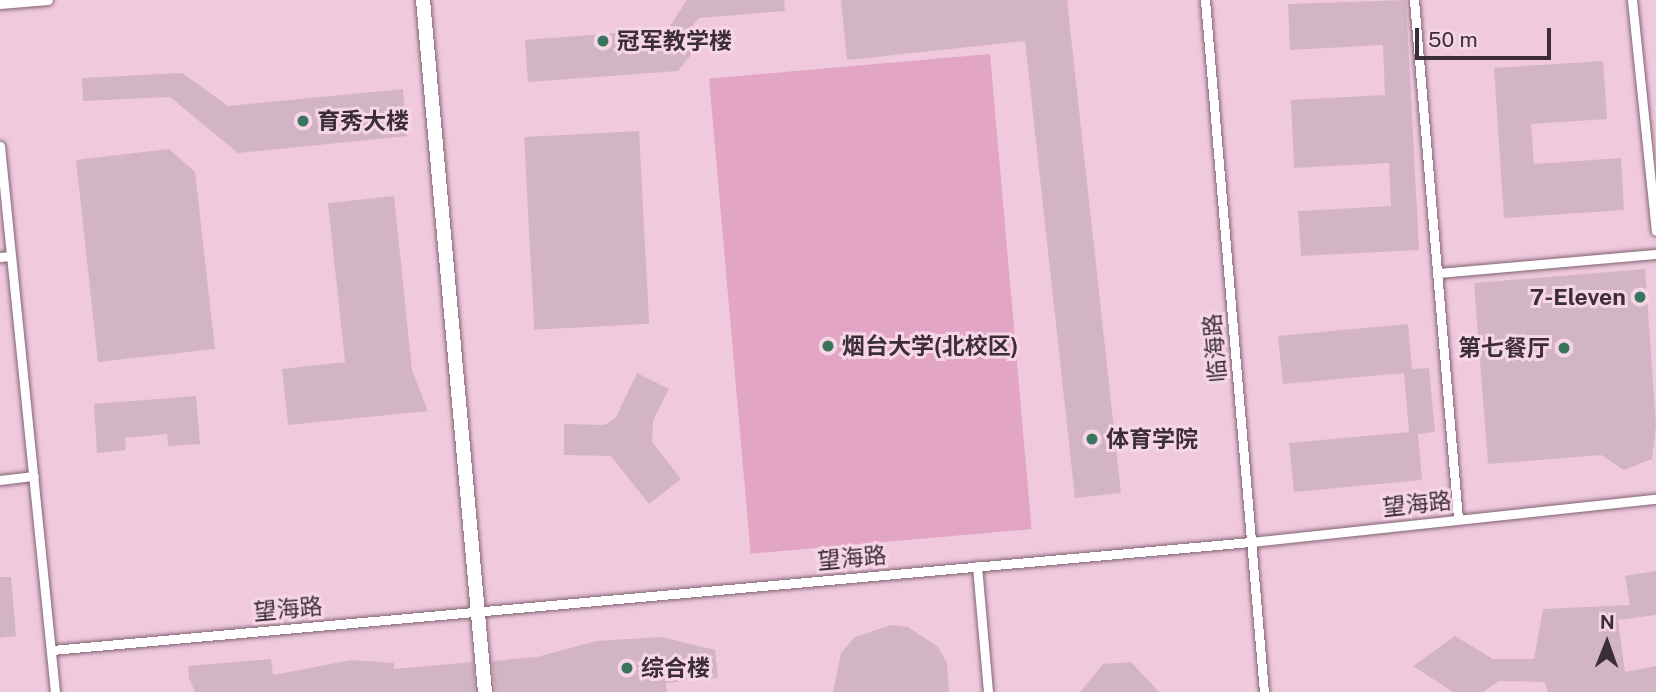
<!DOCTYPE html>
<meta charset="utf-8">
<style>
body{margin:0}
#map{position:relative;width:1656px;height:692px;overflow:hidden;background:#f6d6e6;font-family:"Public Sans","Noto Sans SC",sans-serif}
div>[style]{position:absolute}
.built>*{inset:0;background:#f0c9dd;transform-origin:0 0}
.green>*{inset:0;background:#e2a5c5;transform-origin:0 0}
.building>*{inset:0;background:#d3b4c4;transform-origin:0 0}
.roads{filter:drop-shadow(0 0 2px #7f6372) drop-shadow(0 0 2px #7f6372)}
.service>*{height:9px;margin:-4.5px;padding:0 4.5px;transform-origin:4.5px;border-radius:4.5px;background:#fff}
.pedestrian>*{height:14px;margin:-7px;padding:0 7px;transform-origin:7px;border-radius:7px;background:#fff}
.dots>*{width:19px;height:19px;translate:-50% -50%;box-sizing:border-box;border:4px solid #f6d6e6;border-radius:50%}
span{translate:-50% -50%;white-space:nowrap;text-align:center;line-height:1.15;-webkit-text-stroke:6px #f6d6e6;paint-order:stroke}
.poi-label{font-size:23px;color:#3b2e35;font-weight:700}
.left{translate:0 -50%;text-align:left}
.right{translate:-100% -50%;text-align:right}
.street-label{font-size:23px;color:#3b2e35}
.north{position:absolute;left:1572px;top:608px;width:70px;height:70px;-webkit-text-stroke:5px #f6d6e6;paint-order:stroke;rotate:1deg;font-size:19px;font-weight:700;line-height:28px;text-align:center;color:#3b2e35}
.north::after{content:'';display:block;margin:auto;width:24px;height:32px;background:#3b2e35;clip-path:polygon(50% 0,100% 100%,50% 72%,0 100%)}
.scale{position:absolute;left:1415px;top:28px;width:136px;height:32px;box-sizing:border-box;border:4px solid #3b2e35;border-top:0;padding-left:9px;font-size:21px;line-height:24px;white-space:nowrap;color:#3b2e35;-webkit-text-stroke:5px #f6d6e6;paint-order:stroke}
</style>
<div id="map">
<div class="built">
<i style="left:0;top:0;width:1656px;height:692px"></i>
</div>
<div class="green">
<i style="left:990px;top:54px;width:477px;height:282px;rotate:85deg"></i>
</div>
<div class="building">
<i style="clip-path:polygon(687px 0,784px 0,785px 11px,699px 18px,680px 42px,693px 52px,678px 71px,528px 82px,525px 40px,668px 29px)"></i>
<i style="clip-path:polygon(841px 0,1067px 0,1121px 493px,1075px 498px,1025px 41px,847px 60px)"></i>
<i style="clip-path:polygon(1406px 0,1419px 250px,1301px 256px,1298px 211px,1391px 206px,1389px 163px,1294px 168px,1291px 100px,1385px 95px,1383px 45px,1290px 50px,1288px 4px)"></i>
<i style="clip-path:polygon(1603px 61px,1607px 119px,1531px 124px,1534px 164px,1621px 158px,1624px 210px,1504px 218px,1494px 68px)"></i>
<i style="clip-path:polygon(182px 73px,228px 106px,403px 89px,407px 136px,238px 153px,170px 97px,83px 101px,82px 78px)"></i>
<i style="left:639px;top:131px;width:193px;height:115px;rotate:87deg"></i>
<i style="clip-path:polygon(169px 149px,195px 172px,215px 349px,98px 362px,76px 160px)"></i>
<i style="clip-path:polygon(394px 196px,412px 370px,428px 411px,288px 425px,282px 369px,345px 362px,328px 203px)"></i>
<i style="clip-path:polygon(1645px 269px,1656px 425px,1652px 459px,1624px 470px,1601px 455px,1488px 464px,1474px 283px)"></i>
<i style="clip-path:polygon(1408px 324px,1412px 369px,1429px 368px,1435px 432px,1418px 434px,1422px 480px,1294px 492px,1289px 443px,1409px 432px,1404px 373px,1283px 384px,1278px 336px)"></i>
<i style="clip-path:polygon(637px 373px,669px 389px,653px 421px,652px 442px,681px 479px,649px 504px,611px 456px,564px 455px,564px 424px,605px 425px,616px 417px)"></i>
<i style="clip-path:polygon(196px 396px,200px 444px,168px 446px,167px 434px,125px 438px,126px 450px,97px 453px,94px 404px)"></i>
<i style="clip-path:polygon(1656px 571px,1656px 615px,1618px 620px,1625px 672px,1656px 666px,1656px 692px,1548px 692px,1545px 682px,1499px 681px,1483px 692px,1453px 692px,1413px 666px,1455px 636px,1493px 659px,1534px 659px,1543px 609px,1630px 605px,1625px 576px)"></i>
<i style="clip-path:polygon(0 577px,11px 577px,16px 636px,0 638px)"></i>
<i style="clip-path:polygon(891px 625px,908px 627px,938px 647px,947px 663px,949px 692px,833px 692px,841px 653px,855px 637px)"></i>
<i style="clip-path:polygon(662px 637px,715px 650px,718px 678px,666px 683px,667px 692px,495px 692px,492px 661px,537px 657px,596px 641px)"></i>
<i style="clip-path:polygon(271px 659px,273px 675px,352px 660px,394px 663px,394px 669px,473px 662px,475px 692px,195px 692px,189px 678px,188px 666px)"></i>
<i style="clip-path:polygon(1131px 662px,1159px 692px,1080px 692px,1103px 664px)"></i>
</div>
<div class="roads">
<div class="service">
<i style="left:1205px;top:0;width:695px;rotate:85.13deg"></i>
<i style="left:1414px;top:0;width:521px;rotate:85.15deg"></i>
<i style="left:1632px;top:0;width:232px;rotate:84.1deg"></i>
<i style="left:0;top:4px;width:48px;rotate:-4.8deg"></i>
<i style="left:0;top:146px;width:549px;rotate:84.25deg"></i>
<i style="left:0;top:257px;width:11px;rotate:-5deg"></i>
<i style="left:1437px;top:273px;width:220px;rotate:-5deg"></i>
<i style="left:0;top:480px;width:34px;rotate:-7deg"></i>
<i style="left:977px;top:566px;width:126px;rotate:85deg"></i>
<i style="left:52px;top:650px;width:1204px;rotate:-5.15deg"></i>
<i style="left:1251px;top:542px;width:407px;rotate:-6.1deg"></i>
</div>
<div class="pedestrian">
<i style="left:423px;top:0;width:695px;rotate:84.88deg"></i>
</div>
</div>
<div class="dots">
<i style="left:603px;top:41px;background:#39745d"></i>
<i style="left:303px;top:121px;background:#39745d"></i>
<i style="left:1640px;top:297px;background:#39745d"></i>
<i style="left:828px;top:346px;background:#39745d"></i>
<i style="left:1564px;top:348px;background:#39745d"></i>
<i style="left:1092px;top:439px;background:#39745d"></i>
<i style="left:627px;top:668px;background:#39745d"></i>
</div>
<div class="poi-label">
<span class="left" style="left:617px;top:41px">冠军教学楼</span>
<span class="left" style="left:317px;top:121px">育秀大楼</span>
<span class="right" style="left:1626px;top:297px">7-Eleven</span>
<span class="left" style="left:842px;top:346px">烟台大学(北校区)</span>
<span class="right" style="left:1550px;top:348px">第七餐厅</span>
<span class="left" style="left:1106px;top:439px">体育学院</span>
<span class="left" style="left:641px;top:668px">综合楼</span>
</div>
<div class="street-label">
<span style="left:1215px;top:348px;rotate:-95deg">临海路</span>
<span style="left:1417px;top:504px;rotate:-6deg">望海路</span>
<span style="left:852px;top:558px;rotate:-5deg">望海路</span>
<span style="left:288px;top:609px;rotate:-5deg">望海路</span>
</div>
<div class="north">N</div>
<div class="scale">50 m</div>
</div>
